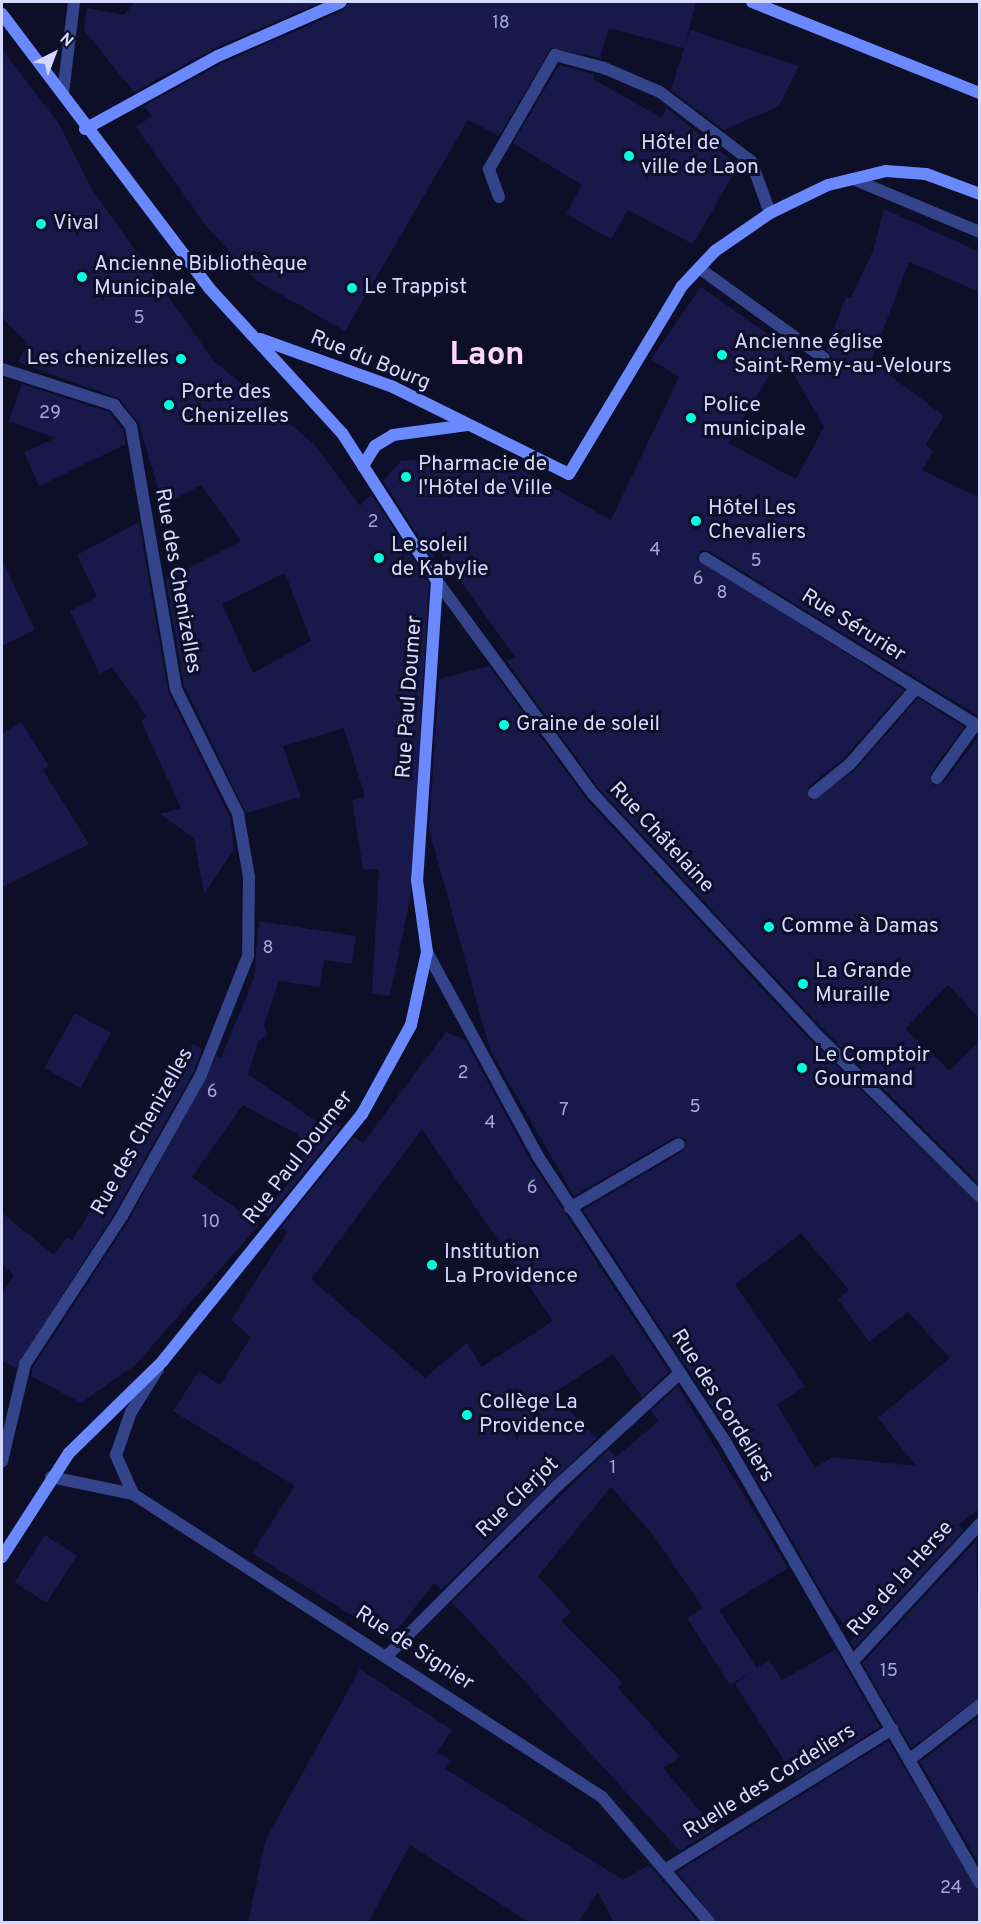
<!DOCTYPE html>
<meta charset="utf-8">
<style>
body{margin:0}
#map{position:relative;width:981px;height:1924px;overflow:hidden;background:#0d0f28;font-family:Overpass,sans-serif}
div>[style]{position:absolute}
.building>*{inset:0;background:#18194a;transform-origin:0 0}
.lane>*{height:12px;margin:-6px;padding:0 6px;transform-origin:6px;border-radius:6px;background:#34448b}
.street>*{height:12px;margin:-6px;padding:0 6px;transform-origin:6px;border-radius:6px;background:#34448b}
.secondary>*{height:12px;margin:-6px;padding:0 6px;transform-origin:6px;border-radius:6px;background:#6b89ff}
.dots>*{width:16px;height:16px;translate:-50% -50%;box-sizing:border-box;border:3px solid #0d0f28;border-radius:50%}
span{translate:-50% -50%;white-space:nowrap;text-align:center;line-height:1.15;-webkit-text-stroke:6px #0d0f28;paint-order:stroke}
.number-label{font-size:18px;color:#a5a9d2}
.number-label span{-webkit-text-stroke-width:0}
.poi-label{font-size:21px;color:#d4d9ff}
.left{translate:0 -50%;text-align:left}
.right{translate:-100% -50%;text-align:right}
.street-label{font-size:21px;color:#d4d9ff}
.town-label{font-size:33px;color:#ffd6f9;font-weight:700}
.frame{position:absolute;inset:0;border:3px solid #d4d9ff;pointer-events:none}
.north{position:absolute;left:24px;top:24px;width:60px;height:60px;-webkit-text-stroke:4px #0d0f28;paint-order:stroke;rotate:42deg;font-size:16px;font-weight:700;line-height:24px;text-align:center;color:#d4d9ff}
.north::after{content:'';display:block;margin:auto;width:21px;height:27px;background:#d4d9ff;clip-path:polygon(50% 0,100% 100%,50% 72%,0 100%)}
</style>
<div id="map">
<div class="building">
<i style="clip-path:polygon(135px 2px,322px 2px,215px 48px,134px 92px,84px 30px,87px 8px,124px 15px)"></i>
<i style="clip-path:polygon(349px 2px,696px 2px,684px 47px,690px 30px,799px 66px,779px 106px,724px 130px,671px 90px,684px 48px,609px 28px,600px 58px,551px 48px,499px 136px,468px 120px,345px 331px,257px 281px,207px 227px,136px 127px,152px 116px,144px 106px,222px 63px,344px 10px)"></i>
<i style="clip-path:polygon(evenodd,2px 49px,59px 124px,91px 188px,214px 361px,314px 444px,360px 506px,371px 494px,429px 583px,411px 894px,390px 996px,372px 993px,379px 869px,363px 870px,352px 800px,365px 797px,344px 728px,283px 746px,301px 797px,246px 813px,184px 686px,166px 580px,241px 541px,201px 485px,163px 505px,139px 424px,120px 399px,18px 362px,28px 343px,2px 318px,2px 49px,285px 573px,311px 641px,253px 673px,222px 604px,285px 573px)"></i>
<i style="clip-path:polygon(559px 65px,595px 74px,593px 79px,662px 118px,666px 107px,738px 166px,693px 244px,628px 210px,611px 239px,566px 214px,582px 185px,513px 143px)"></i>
<i style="clip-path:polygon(evenodd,884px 209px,980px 252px,980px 292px,909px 262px,871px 361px,944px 416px,925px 445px,933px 451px,922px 470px,980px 498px,980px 717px,709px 551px,701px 551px,697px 558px,904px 690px,844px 758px,808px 787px,811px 800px,855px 770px,918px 698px,964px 727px,930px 774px,933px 785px,943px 783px,980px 735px,980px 1019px,948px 985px,905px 1029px,950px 1071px,980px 1040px,980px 1185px,819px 1025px,599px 789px,506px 661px,516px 658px,435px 546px,433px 560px,383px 481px,401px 461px,455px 456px,509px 463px,611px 520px,679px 377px,651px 359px,701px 287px,818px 369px,827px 366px,832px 358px,826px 349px,846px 297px,851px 298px,873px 251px,884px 209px,782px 354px,824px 427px,796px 479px,728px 443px,782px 354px)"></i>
<i style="clip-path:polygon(22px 384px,109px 412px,123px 430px,126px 444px,39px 486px,24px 452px,56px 438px,9px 421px)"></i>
<i style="clip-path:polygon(139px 522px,168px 691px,230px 817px,234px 849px,204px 894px,194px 838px,160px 814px,181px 808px,141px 721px,147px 717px,112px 667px,100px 674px,70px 611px,97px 597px,77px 555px)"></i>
<i style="clip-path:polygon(2px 560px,35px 630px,2px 646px)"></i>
<i style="clip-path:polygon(evenodd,489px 666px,587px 800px,807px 1037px,980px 1205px,980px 1508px,958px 1525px,964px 1530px,854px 1648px,850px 1641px,855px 1638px,829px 1605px,733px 1438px,583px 1210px,683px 1151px,686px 1139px,675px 1137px,574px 1196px,490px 1050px,429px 829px,439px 679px,489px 666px,801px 1233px,849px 1290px,838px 1299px,869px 1342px,908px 1312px,950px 1358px,878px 1418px,916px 1466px,832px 1457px,815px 1468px,777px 1405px,805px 1386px,735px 1285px,801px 1233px)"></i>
<i style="clip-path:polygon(21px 722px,49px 766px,43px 770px,89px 844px,2px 887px,2px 734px)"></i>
<i style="clip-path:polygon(259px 921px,356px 936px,352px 964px,324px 960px,320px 987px,279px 981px,264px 1025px,268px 1034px,258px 1042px,248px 1074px,326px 1128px,331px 1121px,341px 1127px,268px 1217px,264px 1214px,304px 1163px,297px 1134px,243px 1105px,192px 1177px,259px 1225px,135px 1365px,81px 1403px,31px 1376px,33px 1367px,129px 1220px,217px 1056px,221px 1058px,254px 978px)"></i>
<i style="left:75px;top:1013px;width:41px;height:63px;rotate:29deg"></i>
<i style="clip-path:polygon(evenodd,446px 1032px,465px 1040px,530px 1160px,669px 1372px,642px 1397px,613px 1354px,552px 1394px,597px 1438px,441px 1590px,434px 1583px,390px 1639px,252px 1553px,295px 1486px,173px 1411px,199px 1371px,220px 1385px,251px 1337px,231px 1320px,287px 1232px,281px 1227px,354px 1137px,363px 1143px,446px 1032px,422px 1129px,553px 1321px,482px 1367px,467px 1343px,425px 1378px,311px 1279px,422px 1129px)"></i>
<i style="clip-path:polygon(193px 1044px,202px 1049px,194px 1071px,115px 1212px,16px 1368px,2px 1361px,2px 1293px,14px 1275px,2px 1264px,2px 1213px,54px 1255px,67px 1237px,72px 1241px)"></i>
<i style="clip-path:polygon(678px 1386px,788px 1568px,719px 1610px,757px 1668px,769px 1660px,782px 1680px,836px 1649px,880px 1727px,796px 1779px,735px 1684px,753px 1671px,730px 1685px,687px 1618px,703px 1608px,654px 1536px,611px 1487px,538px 1576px,571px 1612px,561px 1621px,622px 1682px,618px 1688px,680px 1757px,663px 1768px,715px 1829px,680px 1851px,452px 1602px,609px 1449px,616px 1457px,659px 1421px,651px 1411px)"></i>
<i style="left:45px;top:1535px;width:38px;height:56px;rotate:33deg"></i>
<i style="clip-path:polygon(976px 1541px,980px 1697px,911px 1748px,862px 1663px)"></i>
<i style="clip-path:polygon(360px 1669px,452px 1730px,437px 1752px,450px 1760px,444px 1768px,623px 1880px,649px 1865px,699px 1923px,614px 1923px,598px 1892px,578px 1923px,530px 1923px,410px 1845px,368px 1923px,248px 1923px,265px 1841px)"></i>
<i style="clip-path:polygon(980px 1716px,980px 1866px,920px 1762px)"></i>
<i style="clip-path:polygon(888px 1741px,980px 1891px,980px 1923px,717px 1923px,677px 1872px)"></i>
</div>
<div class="lane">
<i style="left:499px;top:197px;width:30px;rotate:-110deg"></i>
<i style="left:489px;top:169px;width:132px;rotate:-59.9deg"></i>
<i style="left:555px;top:55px;width:51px;rotate:14.9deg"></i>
<i style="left:604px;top:68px;width:61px;rotate:23.2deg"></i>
<i style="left:660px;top:92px;width:114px;rotate:37.2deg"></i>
<i style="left:751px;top:161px;width:55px;rotate:69.9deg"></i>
<i style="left:699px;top:268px;width:154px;rotate:35.8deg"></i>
<i style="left:937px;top:778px;width:65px;rotate:-54.4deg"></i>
<i style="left:814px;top:793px;width:46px;rotate:-38.9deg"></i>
<i style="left:850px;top:764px;width:101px;rotate:-49deg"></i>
<i style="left:570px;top:1208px;width:126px;rotate:-30.4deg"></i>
<i style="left:388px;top:1655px;width:238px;rotate:-45deg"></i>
<i style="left:556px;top:1487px;width:168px;rotate:-42.6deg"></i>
<i style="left:668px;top:1868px;width:264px;rotate:-31.8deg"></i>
</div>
<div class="street">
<i style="left:63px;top:93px;width:92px;rotate:-83.1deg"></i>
<i style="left:853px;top:179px;width:138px;rotate:22.7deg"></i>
<i style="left:2px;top:369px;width:118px;rotate:17.8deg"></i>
<i style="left:114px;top:405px;width:27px;rotate:51deg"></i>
<i style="left:131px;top:426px;width:267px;rotate:80.3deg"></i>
<i style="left:176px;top:689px;width:140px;rotate:63.6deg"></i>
<i style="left:238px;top:814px;width:64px;rotate:80.1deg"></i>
<i style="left:249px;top:877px;width:79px;rotate:90.7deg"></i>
<i style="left:248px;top:956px;width:128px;rotate:111.6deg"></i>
<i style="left:201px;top:1075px;width:162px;rotate:119.3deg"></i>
<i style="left:122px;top:1216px;width:177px;rotate:123.2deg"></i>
<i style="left:25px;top:1364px;width:100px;rotate:103.3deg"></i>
<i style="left:705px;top:558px;width:323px;rotate:31.6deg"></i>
<i style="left:437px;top:581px;width:264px;rotate:53.8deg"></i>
<i style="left:593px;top:794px;width:323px;rotate:47.1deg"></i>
<i style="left:813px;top:1031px;width:235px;rotate:44.8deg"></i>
<i style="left:427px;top:952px;width:231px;rotate:61.5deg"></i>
<i style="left:537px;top:1155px;width:344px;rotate:56.7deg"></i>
<i style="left:726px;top:1443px;width:508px;rotate:60deg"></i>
<i style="left:51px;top:1477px;width:84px;rotate:11.7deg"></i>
<i style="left:133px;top:1494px;width:558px;rotate:32.86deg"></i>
<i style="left:602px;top:1797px;width:165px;rotate:49.4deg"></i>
<i style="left:133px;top:1494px;width:43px;rotate:-113.6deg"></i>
<i style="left:116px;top:1455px;width:46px;rotate:-70.8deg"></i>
<i style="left:131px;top:1412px;width:51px;rotate:-57.9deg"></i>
<i style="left:853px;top:1661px;width:187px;rotate:-47.2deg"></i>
<i style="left:909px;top:1760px;width:90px;rotate:-37.8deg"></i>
</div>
<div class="secondary">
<i style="left:752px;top:2px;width:245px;rotate:21.8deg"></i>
<i style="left:2px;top:14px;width:343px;rotate:52.9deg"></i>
<i style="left:209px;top:288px;width:197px;rotate:47.5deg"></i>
<i style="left:342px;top:433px;width:176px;rotate:57.3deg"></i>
<i style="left:437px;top:581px;width:300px;rotate:93.8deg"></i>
<i style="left:417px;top:880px;width:73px;rotate:82.1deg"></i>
<i style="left:427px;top:952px;width:75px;rotate:102.4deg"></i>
<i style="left:411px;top:1025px;width:102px;rotate:118.8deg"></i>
<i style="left:362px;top:1114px;width:317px;rotate:128.9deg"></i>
<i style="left:163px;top:1361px;width:132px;rotate:135.6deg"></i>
<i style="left:69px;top:1453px;width:124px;rotate:122.8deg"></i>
<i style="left:85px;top:129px;width:152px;rotate:-28.8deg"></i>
<i style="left:218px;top:56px;width:134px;rotate:-23.7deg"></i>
<i style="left:260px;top:339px;width:141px;rotate:19.8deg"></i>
<i style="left:393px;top:387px;width:196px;rotate:26.3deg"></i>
<i style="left:569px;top:474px;width:219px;rotate:-59deg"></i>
<i style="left:682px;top:286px;width:48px;rotate:-46.7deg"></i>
<i style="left:715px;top:251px;width:67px;rotate:-34.6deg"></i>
<i style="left:770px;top:213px;width:64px;rotate:-25.8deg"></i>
<i style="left:828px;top:185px;width:60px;rotate:-13.6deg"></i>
<i style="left:886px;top:171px;width:40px;rotate:4.3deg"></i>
<i style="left:926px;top:174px;width:58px;rotate:20.3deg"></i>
<i style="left:363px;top:466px;width:23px;rotate:-59deg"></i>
<i style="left:375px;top:446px;width:21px;rotate:-31deg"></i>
<i style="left:393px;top:435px;width:75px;rotate:-7.7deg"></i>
</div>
<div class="dots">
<i style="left:629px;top:156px;background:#00ffdf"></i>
<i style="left:41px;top:224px;background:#00ffdf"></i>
<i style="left:82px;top:277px;background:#00ffdf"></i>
<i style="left:352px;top:288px;background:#00ffdf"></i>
<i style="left:722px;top:355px;background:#00ffdf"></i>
<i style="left:181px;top:359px;background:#00ffdf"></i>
<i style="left:169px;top:405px;background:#00ffdf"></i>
<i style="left:691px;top:418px;background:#00ffdf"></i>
<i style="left:406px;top:477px;background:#00ffdf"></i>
<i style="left:696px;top:521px;background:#00ffdf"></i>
<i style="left:379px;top:558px;background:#00ffdf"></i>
<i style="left:504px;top:725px;background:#00ffdf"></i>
<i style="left:769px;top:927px;background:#00ffdf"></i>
<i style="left:803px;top:984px;background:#00ffdf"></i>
<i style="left:802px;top:1068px;background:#00ffdf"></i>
<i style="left:432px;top:1265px;background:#00ffdf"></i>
<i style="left:467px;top:1415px;background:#00ffdf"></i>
</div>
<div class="number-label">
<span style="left:501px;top:24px">18</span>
<span style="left:139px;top:319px">5</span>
<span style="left:50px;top:414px">29</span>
<span style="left:373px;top:523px">2</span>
<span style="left:655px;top:551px">4</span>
<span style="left:756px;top:562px">5</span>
<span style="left:698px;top:580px">6</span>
<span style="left:722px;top:594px">8</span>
<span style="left:268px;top:949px">8</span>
<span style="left:463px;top:1074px">2</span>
<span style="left:212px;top:1093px">6</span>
<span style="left:695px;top:1108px">5</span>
<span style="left:564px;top:1111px">7</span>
<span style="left:490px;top:1124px">4</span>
<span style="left:532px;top:1189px">6</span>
<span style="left:211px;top:1223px">10</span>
<span style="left:613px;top:1469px">1</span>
<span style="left:889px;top:1672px">15</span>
<span style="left:951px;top:1889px">24</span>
</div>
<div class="poi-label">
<span class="left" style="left:641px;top:156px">Hôtel de<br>ville de Laon</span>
<span class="left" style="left:53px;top:224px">Vival</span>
<span class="left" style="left:94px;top:277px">Ancienne Bibliothèque<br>Municipale</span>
<span class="left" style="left:364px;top:288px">Le Trappist</span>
<span class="left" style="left:734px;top:355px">Ancienne église<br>Saint-Remy-au-Velours</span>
<span class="right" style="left:169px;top:359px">Les chenizelles</span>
<span class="left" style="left:181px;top:405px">Porte des<br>Chenizelles</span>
<span class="left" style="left:703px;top:418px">Police<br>municipale</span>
<span class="left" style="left:418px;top:477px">Pharmacie de<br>l'Hôtel de Ville</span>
<span class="left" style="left:708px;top:521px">Hôtel Les<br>Chevaliers</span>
<span class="left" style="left:391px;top:558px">Le soleil<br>de Kabylie</span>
<span class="left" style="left:516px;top:725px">Graine de soleil</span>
<span class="left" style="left:781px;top:927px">Comme à Damas</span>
<span class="left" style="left:815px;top:984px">La Grande<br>Muraille</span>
<span class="left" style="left:814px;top:1068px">Le Comptoir<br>Gourmand</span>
<span class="left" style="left:444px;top:1265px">Institution<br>La Providence</span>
<span class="left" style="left:479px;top:1415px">Collège La<br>Providence</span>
</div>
<div class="street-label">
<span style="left:370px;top:361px;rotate:22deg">Rue du Bourg</span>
<span style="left:177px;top:581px;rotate:80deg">Rue des Chenizelles</span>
<span style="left:853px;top:626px;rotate:32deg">Rue Sérurier</span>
<span style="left:410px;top:697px;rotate:-86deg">Rue Paul Doumer</span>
<span style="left:661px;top:838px;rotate:47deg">Rue Châtelaine</span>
<span style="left:143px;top:1132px;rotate:-61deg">Rue des Chenizelles</span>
<span style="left:299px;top:1158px;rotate:-52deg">Rue Paul Doumer</span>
<span style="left:722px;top:1406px;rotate:58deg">Rue des Cordeliers</span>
<span style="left:518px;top:1498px;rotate:-44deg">Rue Clerjot</span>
<span style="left:901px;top:1579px;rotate:-48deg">Rue de la Herse</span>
<span style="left:414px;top:1649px;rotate:33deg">Rue de Signier</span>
<span style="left:770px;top:1782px;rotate:-32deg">Ruelle des Cordeliers</span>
</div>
<div class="town-label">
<span style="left:487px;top:357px">Laon</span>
</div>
<div class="frame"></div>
<div class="north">N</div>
</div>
